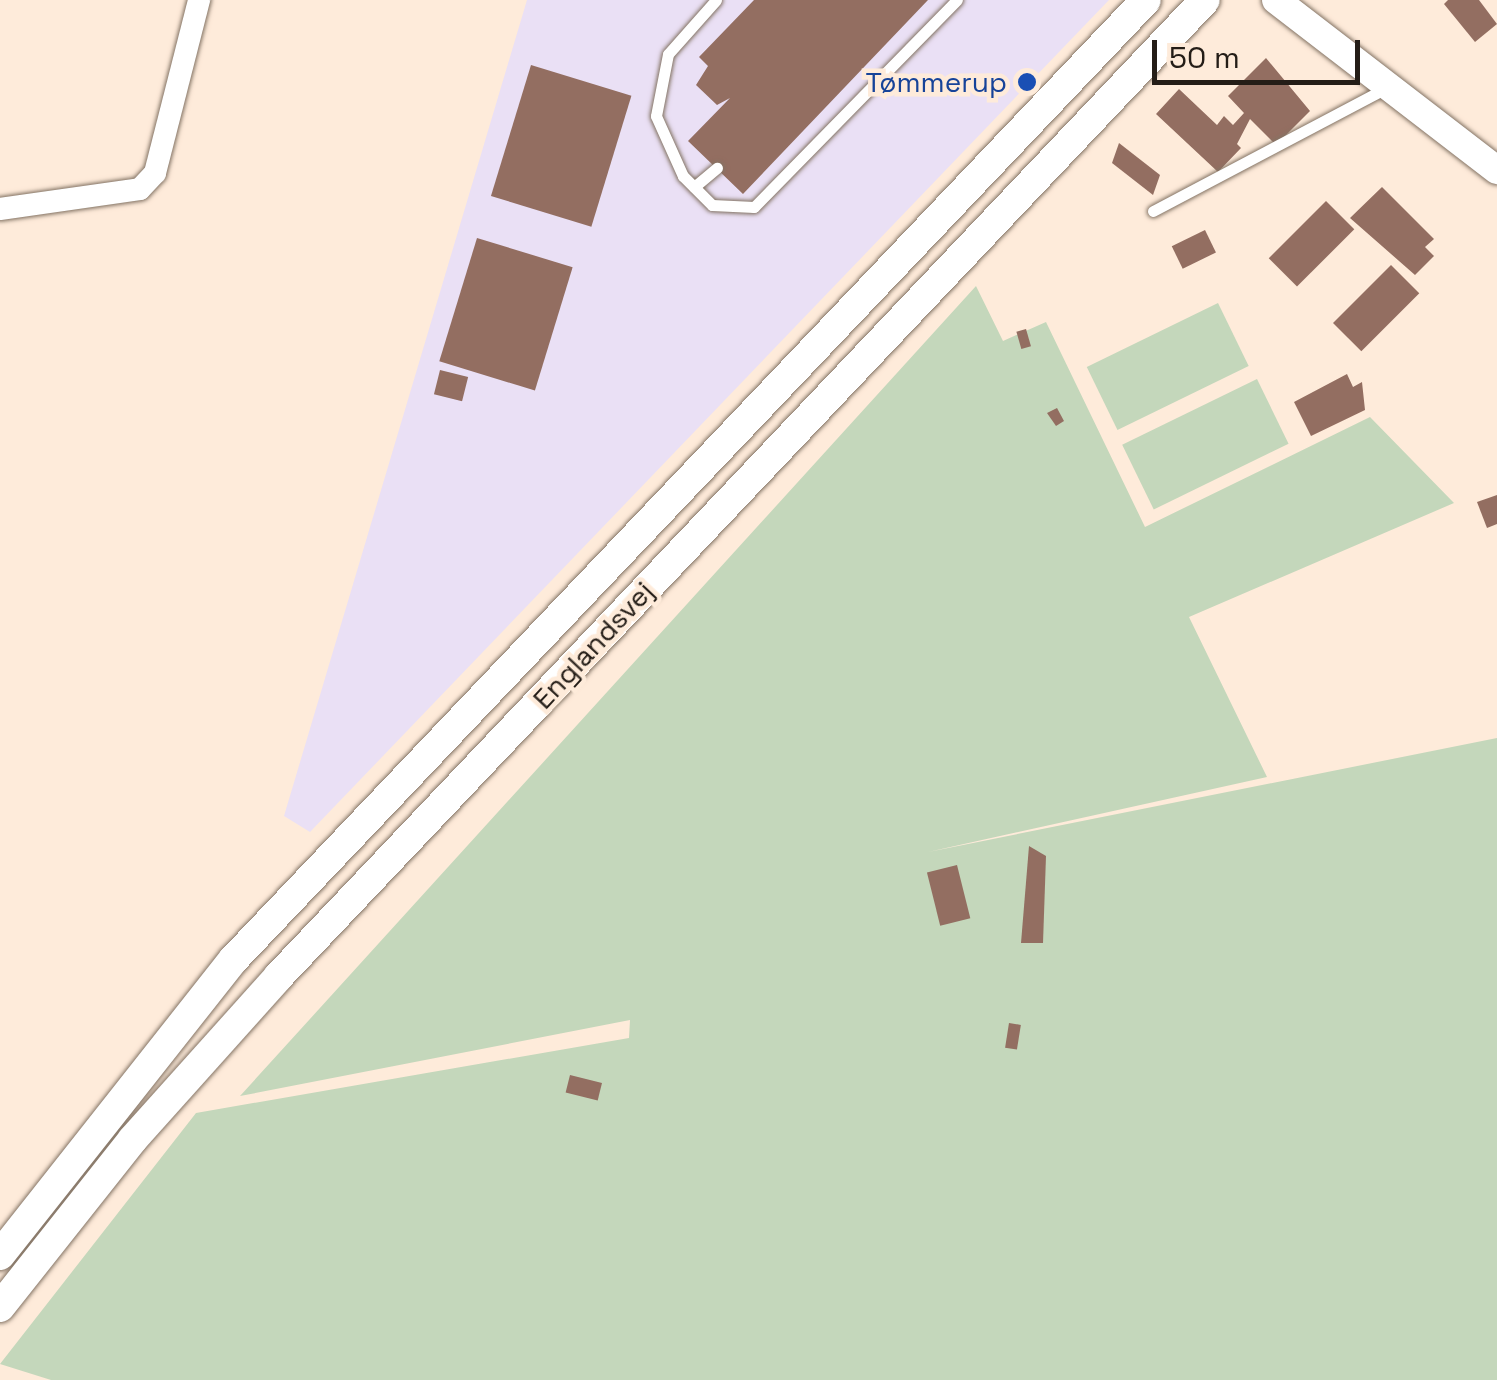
<!DOCTYPE html>
<meta charset="utf-8">
<style>
body{margin:0}
#map{position:relative;width:1497px;height:1380px;overflow:hidden;background:#feebda;font-family:"Space Grotesk",sans-serif}
div>[style]{position:absolute}
.industrial>*{inset:0;background:#eae0f5}
.green>*{inset:0;background:#c4d7bb;transform-origin:0 0}
.building>*{inset:0;background:#936e61;transform-origin:0 0}
.roads{filter:drop-shadow(0 0 2px #837364) drop-shadow(0 0 2px #837364)}
.service>*{height:11px;margin:-5.5px;padding:0 5.5px;transform-origin:5.5px;border-radius:5.5px;background:#fff}
.minor>*{height:22px;margin:-11px;padding:0 11px;transform-origin:11px;border-radius:11px;background:#fff}
.tertiary>*{height:28px;margin:-14px;padding:0 14px;transform-origin:14px;border-radius:14px;background:#fff}
.secondary>*{height:30px;margin:-15px;padding:0 15px;transform-origin:15px;border-radius:15px;background:#fff}
.dots>*{width:28px;height:28px;translate:-50% -50%;box-sizing:border-box;border:5px solid #feebda;border-radius:50%}
span{translate:-50% -50%;white-space:nowrap;text-align:center;line-height:1.15;-webkit-text-stroke:9px #feebda;paint-order:stroke}
.transit-label{font-size:28px;color:#164399}
.right{translate:-100% -50%;text-align:right}
.street-label{font-size:28px;color:#241d17}
.scale{position:absolute;left:1152px;top:40px;width:208px;height:45px;box-sizing:border-box;border:5px solid #241d17;border-top:0;padding-left:12px;font-size:30px;line-height:35px;white-space:nowrap;color:#241d17;-webkit-text-stroke:8px #feebda;paint-order:stroke}
</style>
<div id="map">
<div class="industrial">
<i style="clip-path:polygon(527px 0,1109px 0,310px 832px,284px 816px)"></i>
</div>
<div class="green">
<i style="clip-path:polygon(976px 286px,1003px 341px,1046px 322px,1145px 527px,1370px 417px,1454px 503px,1189px 617px,1267px 777px,928px 852px,1497px 738px,1497px 1380px,51px 1380px,0 1364px,196px 1113px,629px 1038px,630px 1020px,240px 1096px)"></i>
<i style="left:1218px;top:303px;width:70px;height:146px;rotate:64deg"></i>
<i style="left:1257px;top:379px;width:72px;height:150px;rotate:64deg"></i>
</div>
<div class="building">
<i style="clip-path:polygon(754px 0,928px 0,743px 194px,688px 141px,730px 98px,717px 105px,696px 85px,708px 66px,699px 57px)"></i>
<i style="clip-path:polygon(1448px 0,1479px 0,1497px 24px,1475px 42px,1444px 4px)"></i>
<i style="clip-path:polygon(1266px 58px,1310px 111px,1276px 145px,1250px 119px,1237px 144px,1241px 148px,1218px 172px,1156px 114px,1179px 89px,1217px 125px,1224px 116px,1233px 125px,1244px 113px,1228px 96px)"></i>
<i style="left:531px;top:65px;width:105px;height:137px;rotate:17deg"></i>
<i style="clip-path:polygon(1119px 143px,1160px 175px,1153px 195px,1112px 163px)"></i>
<i style="clip-path:polygon(1382px 187px,1434px 239px,1425px 247px,1434px 256px,1415px 275px,1350px 218px)"></i>
<i style="left:1326px;top:201px;width:40px;height:81px;rotate:45deg"></i>
<i style="left:1205px;top:230px;width:25px;height:37px;rotate:64deg"></i>
<i style="left:477px;top:238px;width:100px;height:129px;rotate:17deg"></i>
<i style="left:1391px;top:265px;width:40px;height:82px;rotate:45deg"></i>
<i style="left:1026px;top:329px;width:18px;height:10px;rotate:74deg"></i>
<i style="left:440px;top:370px;width:29px;height:25px;rotate:14deg"></i>
<i style="clip-path:polygon(1347px 374px,1353px 387px,1362px 382px,1365px 410px,1311px 436px,1294px 402px)"></i>
<i style="clip-path:polygon(1057px 408px,1064px 421px,1056px 426px,1047px 413px)"></i>
<i style="clip-path:polygon(1497px 495px,1497px 524px,1487px 528px,1477px 502px)"></i>
<i style="clip-path:polygon(1029px 846px,1046px 856px,1043px 943px,1021px 943px)"></i>
<i style="left:957px;top:865px;width:55px;height:31px;rotate:76deg"></i>
<i style="left:1009px;top:1023px;width:12px;height:25px;rotate:9deg"></i>
<i style="left:570px;top:1075px;width:33px;height:18px;rotate:14deg"></i>
</div>
<div class="roads">
<div class="service">
<i style="left:716px;top:0;width:72px;rotate:131.6deg"></i>
<i style="left:668px;top:54px;width:63px;rotate:101deg"></i>
<i style="left:656px;top:116px;width:66px;rotate:65.8deg"></i>
<i style="left:683px;top:176px;width:41px;rotate:45deg"></i>
<i style="left:712px;top:205px;width:42px;rotate:2.7deg"></i>
<i style="left:754px;top:207px;width:290px;rotate:-45.6deg"></i>
<i style="left:694px;top:187px;width:30px;rotate:-40deg"></i>
<i style="left:1153px;top:211px;width:266px;rotate:-27.8deg"></i>
</div>
<div class="minor">
<i style="left:0;top:209px;width:141px;rotate:-8.1deg"></i>
<i style="left:140px;top:189px;width:22px;rotate:-47deg"></i>
<i style="left:155px;top:173px;width:179px;rotate:-75.7deg"></i>
</div>
<div class="tertiary">
<i style="left:1276px;top:0;width:279px;rotate:37.6deg"></i>
</div>
<div class="secondary">
<i style="left:0;top:1255px;width:377px;rotate:-51.7deg"></i>
<i style="left:234px;top:959px;width:1323px;rotate:-46.44deg"></i>
<i style="left:0;top:1307px;width:214px;rotate:-51.6deg"></i>
<i style="left:133px;top:1139px;width:219px;rotate:-48.1deg"></i>
<i style="left:279px;top:976px;width:1345px;rotate:-46.51deg"></i>
</div>
</div>
<div class="dots">
<i style="left:1027px;top:82px;background:#1a4fb4"></i>
</div>
<div class="transit-label">
<span class="right" style="left:1007px;top:82px">Tømmerup</span>
</div>
<div class="street-label">
<span style="left:593px;top:645px;rotate:-47deg">Englandsvej</span>
</div>
<div class="scale">50 m</div>
</div>
